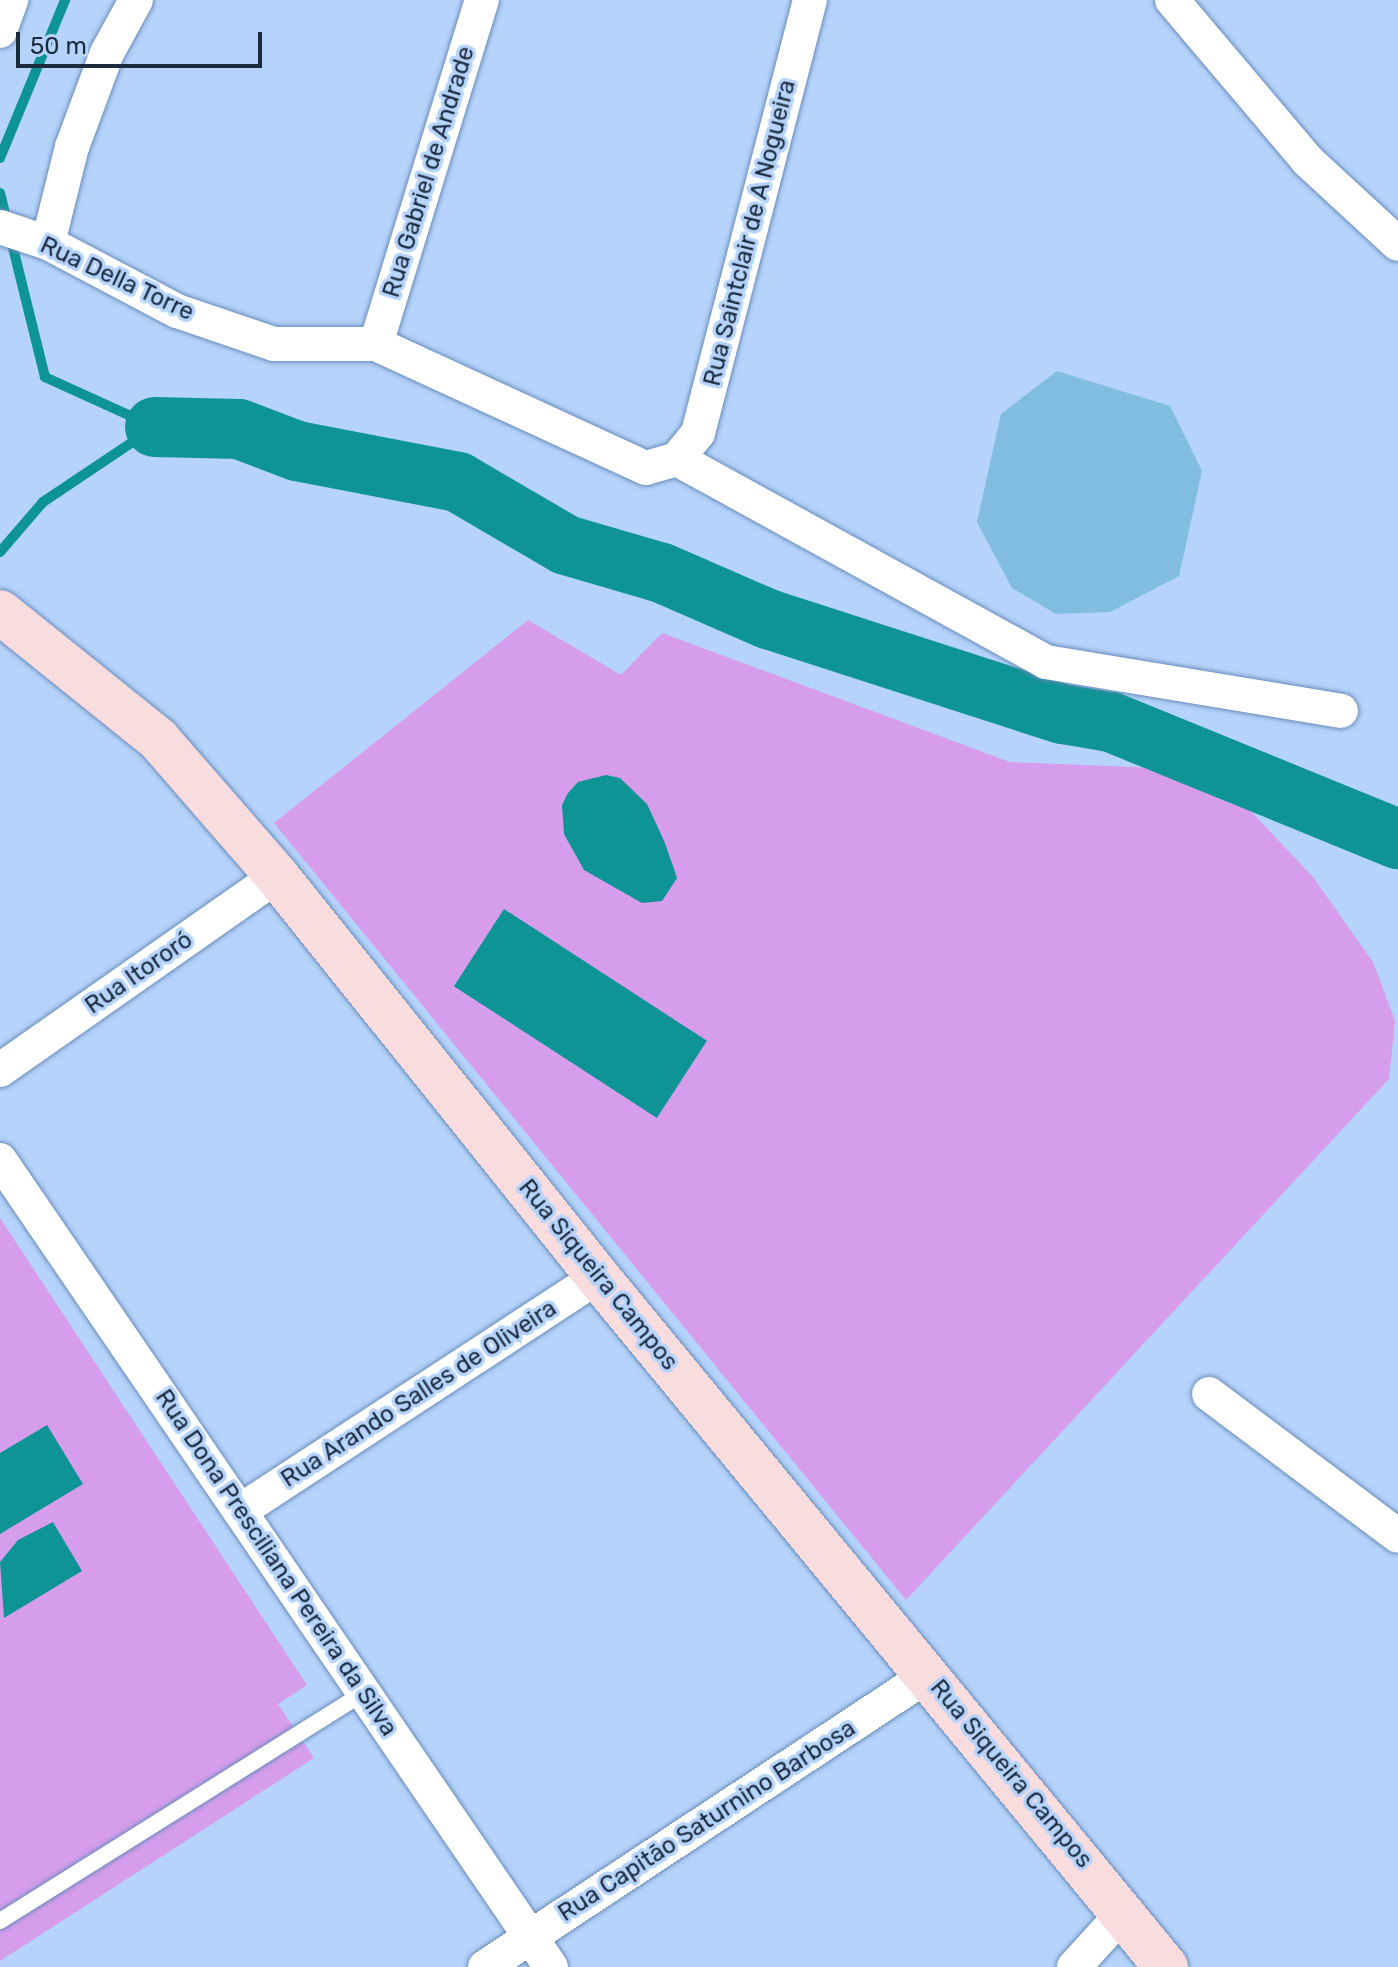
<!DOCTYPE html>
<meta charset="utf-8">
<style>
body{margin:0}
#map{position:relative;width:1398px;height:1967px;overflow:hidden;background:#b5d3fb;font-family:Rubik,sans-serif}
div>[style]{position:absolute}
.green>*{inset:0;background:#d69ded}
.water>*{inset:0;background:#0e9495;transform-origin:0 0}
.stream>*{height:10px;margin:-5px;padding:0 5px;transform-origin:5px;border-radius:5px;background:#0e9495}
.river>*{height:60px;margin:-30px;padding:0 30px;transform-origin:30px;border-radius:30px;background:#0e9495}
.building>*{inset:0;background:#81bde1}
.roads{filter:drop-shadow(0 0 2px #698cba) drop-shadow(0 0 2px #698cba)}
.service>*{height:16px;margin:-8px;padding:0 8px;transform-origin:8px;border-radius:8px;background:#fff}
.minor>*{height:34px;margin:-17px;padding:0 17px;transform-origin:17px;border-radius:17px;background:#fff}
.secondary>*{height:44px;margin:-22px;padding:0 22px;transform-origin:22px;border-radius:22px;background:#f9dcde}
span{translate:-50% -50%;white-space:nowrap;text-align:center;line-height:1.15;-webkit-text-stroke:7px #b5d3fb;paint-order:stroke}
.street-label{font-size:24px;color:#1b2a3d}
.scale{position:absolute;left:16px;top:32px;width:246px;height:36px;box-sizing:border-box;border:4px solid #1b2a3d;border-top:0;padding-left:10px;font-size:24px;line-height:28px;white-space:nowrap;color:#1b2a3d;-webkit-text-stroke:6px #b5d3fb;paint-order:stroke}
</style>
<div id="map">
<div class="green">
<i style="clip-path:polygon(528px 620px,621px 675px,662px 633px,1010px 762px,1158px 768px,1244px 804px,1313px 877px,1373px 962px,1395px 1021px,1389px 1079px,906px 1600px,274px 823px)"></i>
<i style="clip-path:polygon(0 1218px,307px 1685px,278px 1704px,314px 1758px,0 1961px)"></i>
</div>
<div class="water">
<i style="clip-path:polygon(606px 775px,620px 778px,647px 804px,665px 843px,677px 878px,662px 901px,642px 903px,584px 870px,564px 834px,562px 805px,568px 793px,578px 782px)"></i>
<i style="left:504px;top:909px;width:242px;height:92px;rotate:33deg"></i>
<i style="clip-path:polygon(47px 1425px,83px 1484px,0 1534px,0 1453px)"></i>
<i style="clip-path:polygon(53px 1522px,82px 1571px,4px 1618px,0 1562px,18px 1540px)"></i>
</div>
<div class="stream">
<i style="left:0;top:158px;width:171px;rotate:-67.6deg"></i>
<i style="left:0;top:193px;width:32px;rotate:76deg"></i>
<i style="left:0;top:552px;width:66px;rotate:-49.3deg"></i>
<i style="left:43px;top:502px;width:135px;rotate:-33.8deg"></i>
<i style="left:155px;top:427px;width:121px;rotate:-155.6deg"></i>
<i style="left:45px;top:377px;width:141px;rotate:-103.9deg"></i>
</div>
<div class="river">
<i style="left:155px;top:427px;width:84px;rotate:1.4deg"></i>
<i style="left:239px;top:429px;width:62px;rotate:20.8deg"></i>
<i style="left:297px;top:451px;width:164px;rotate:10.9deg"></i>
<i style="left:458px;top:482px;width:125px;rotate:30.3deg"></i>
<i style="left:566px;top:545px;width:100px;rotate:16.3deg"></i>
<i style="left:662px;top:573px;width:116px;rotate:23.5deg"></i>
<i style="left:768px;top:619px;width:310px;rotate:17.9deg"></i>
<i style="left:1063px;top:714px;width:49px;rotate:9.5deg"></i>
<i style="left:1111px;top:722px;width:310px;rotate:22.2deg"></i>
</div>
<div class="building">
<i style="clip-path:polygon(1057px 371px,1170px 406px,1202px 471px,1179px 576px,1110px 612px,1056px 614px,1012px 588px,977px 522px,1001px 414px)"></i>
</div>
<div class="roads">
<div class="service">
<i style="left:0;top:1921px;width:431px;rotate:-32.1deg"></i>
</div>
<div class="minor">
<i style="left:1172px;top:0;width:211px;rotate:49.8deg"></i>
<i style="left:1308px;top:161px;width:122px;rotate:42.7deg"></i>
<i style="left:0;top:31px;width:33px;rotate:-70deg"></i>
<i style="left:0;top:227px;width:51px;rotate:18.4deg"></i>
<i style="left:48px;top:243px;width:146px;rotate:27.8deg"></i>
<i style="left:177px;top:311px;width:102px;rotate:18.8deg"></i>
<i style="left:274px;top:344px;width:102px"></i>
<i style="left:376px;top:344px;width:297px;rotate:24.7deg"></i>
<i style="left:646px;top:468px;width:32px;rotate:-16deg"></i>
<i style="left:48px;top:243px;width:99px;rotate:-76deg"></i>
<i style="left:72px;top:147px;width:100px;rotate:-69.6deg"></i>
<i style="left:107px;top:53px;width:60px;rotate:-61.3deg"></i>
<i style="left:376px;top:344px;width:360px;rotate:-72.9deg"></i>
<i style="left:677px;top:459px;width:421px;rotate:28.8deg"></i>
<i style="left:1046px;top:662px;width:299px;rotate:9.4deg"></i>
<i style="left:677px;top:459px;width:33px;rotate:-51deg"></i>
<i style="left:698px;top:433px;width:447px;rotate:-75.5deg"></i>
<i style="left:0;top:1070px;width:338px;rotate:-35deg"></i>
<i style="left:0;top:1160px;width:977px;rotate:55.68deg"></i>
<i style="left:1209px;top:1394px;width:236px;rotate:36.9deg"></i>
<i style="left:240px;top:1511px;width:428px;rotate:-33.2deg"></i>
<i style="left:485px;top:1967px;width:531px;rotate:-33.39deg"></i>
<i style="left:1074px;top:1967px;width:74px;rotate:-47.7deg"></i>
</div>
<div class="secondary">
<i style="left:0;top:612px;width:203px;rotate:38.8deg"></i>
<i style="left:158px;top:739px;width:181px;rotate:49deg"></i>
<i style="left:277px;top:876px;width:514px;rotate:51.32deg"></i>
<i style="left:598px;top:1277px;width:894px;rotate:50.54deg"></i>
</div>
</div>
<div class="street-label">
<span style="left:429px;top:172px;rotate:-73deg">Rua Gabriel de Andrade</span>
<span style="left:750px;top:233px;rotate:-76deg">Rua Saintclair de A Nogueira</span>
<span style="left:117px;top:279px;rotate:25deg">Rua Della Torre</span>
<span style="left:139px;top:973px;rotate:-35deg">Rua Itororó</span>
<span style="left:598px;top:1275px;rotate:51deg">Rua Siqueira Campos</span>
<span style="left:419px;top:1394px;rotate:-33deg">Rua Arando Salles de Oliveira</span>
<span style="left:276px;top:1563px;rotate:56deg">Rua Dona Presciliana Pereira da Silva</span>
<span style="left:1011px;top:1774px;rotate:50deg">Rua Siqueira Campos</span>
<span style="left:707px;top:1821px;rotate:-33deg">Rua Capitão Saturnino Barbosa</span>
</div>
<div class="scale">50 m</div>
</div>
